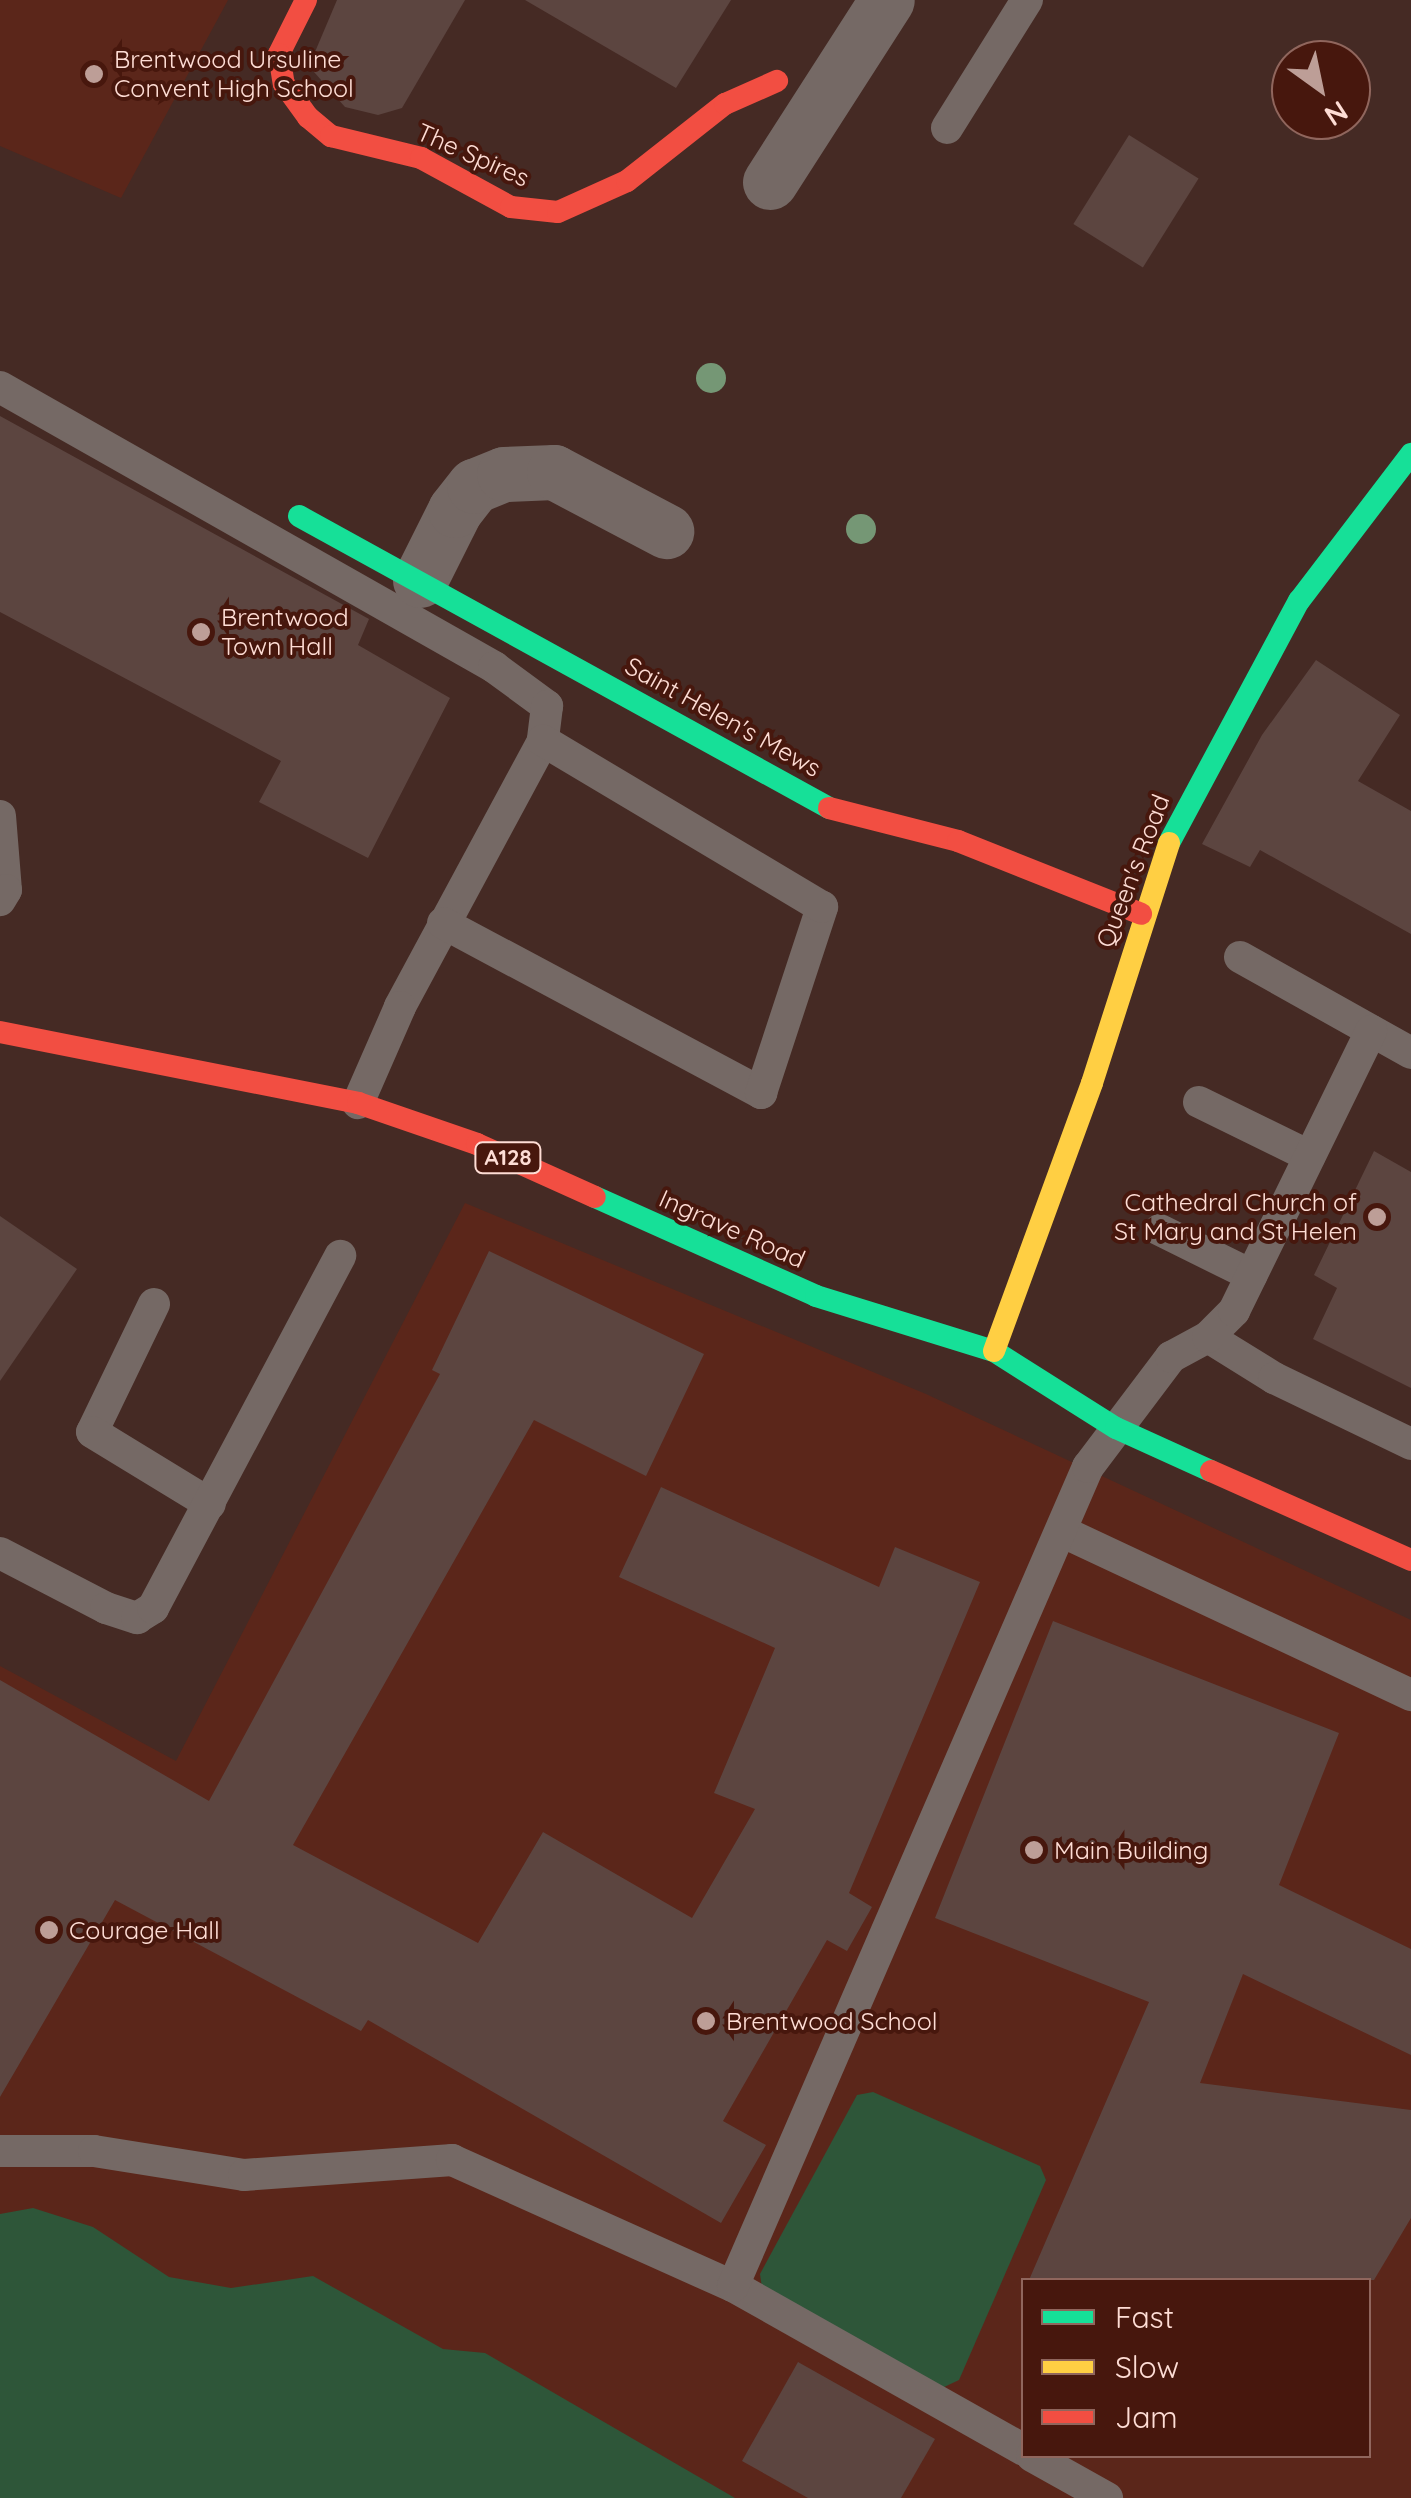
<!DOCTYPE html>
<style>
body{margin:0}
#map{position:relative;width:1411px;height:2498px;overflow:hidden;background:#452a24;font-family:Quicksand,sans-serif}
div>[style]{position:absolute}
.built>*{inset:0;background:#5b261a}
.green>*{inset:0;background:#2e5639}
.building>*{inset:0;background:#5c4540;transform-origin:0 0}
.lane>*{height:32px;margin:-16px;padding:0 16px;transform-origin:16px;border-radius:16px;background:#756965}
.street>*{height:55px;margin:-27.5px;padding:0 27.5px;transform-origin:27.5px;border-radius:27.5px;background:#756965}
.fast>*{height:22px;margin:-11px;padding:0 11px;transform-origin:11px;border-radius:11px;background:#16e098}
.slow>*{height:22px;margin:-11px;padding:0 11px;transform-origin:11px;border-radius:11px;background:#ffcf43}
.jam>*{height:22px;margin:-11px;padding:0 11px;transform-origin:11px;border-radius:11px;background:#f24e42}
.trees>*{width:30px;height:30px;margin:-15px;border-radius:50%;background:#759775}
.dots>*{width:28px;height:28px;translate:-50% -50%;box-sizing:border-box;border:5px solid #47170d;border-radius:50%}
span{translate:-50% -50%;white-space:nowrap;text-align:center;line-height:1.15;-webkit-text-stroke:8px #47170d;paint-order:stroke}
.shield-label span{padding:2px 8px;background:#47170d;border:2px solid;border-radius:8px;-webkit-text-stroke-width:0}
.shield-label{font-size:22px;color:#feddd5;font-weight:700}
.poi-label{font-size:25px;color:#feddd5}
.left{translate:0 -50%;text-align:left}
.right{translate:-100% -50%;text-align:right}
.street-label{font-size:25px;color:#feddd5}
.legend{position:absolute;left:1021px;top:2278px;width:350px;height:180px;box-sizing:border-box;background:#47170d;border:2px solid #90665d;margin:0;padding:12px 18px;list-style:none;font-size:30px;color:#feddd5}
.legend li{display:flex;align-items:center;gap:20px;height:50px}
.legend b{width:50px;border:2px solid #90665d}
.north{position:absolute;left:1271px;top:40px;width:100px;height:100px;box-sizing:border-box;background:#47170d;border:2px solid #90665d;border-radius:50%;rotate:147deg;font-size:28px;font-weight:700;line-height:40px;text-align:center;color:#feddd5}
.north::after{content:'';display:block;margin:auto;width:35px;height:45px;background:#bd9e97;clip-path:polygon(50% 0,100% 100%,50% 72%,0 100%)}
</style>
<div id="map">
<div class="built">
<i style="clip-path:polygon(0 0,228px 0,121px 198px,0 146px)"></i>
<i style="clip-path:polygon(evenodd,465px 1203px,926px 1394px,1411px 1620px,1411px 2498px,0 2498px,0 1666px,176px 1761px,465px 1203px,1024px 2280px,1368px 2280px,1368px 2456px,1024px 2456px,1024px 2280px)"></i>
</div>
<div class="green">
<i style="clip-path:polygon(873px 2092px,1040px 2166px,1046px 2180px,959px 2380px,942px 2388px,762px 2288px,760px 2274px,857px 2095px)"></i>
<i style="clip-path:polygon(33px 2208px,93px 2227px,169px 2277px,231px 2288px,313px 2276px,443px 2349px,485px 2353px,735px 2498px,0 2498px,0 2214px)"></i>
</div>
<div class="building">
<i style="clip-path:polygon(337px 0,465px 0,402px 108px,378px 115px,345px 107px,314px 72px,312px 59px)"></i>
<i style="clip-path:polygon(525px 0,731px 0,676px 88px)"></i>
<i style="left:1129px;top:135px;width:82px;height:105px;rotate:32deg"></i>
<i style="clip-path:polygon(0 416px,369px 619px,358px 645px,450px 698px,368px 858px,259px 802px,281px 761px,0 612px)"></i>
<i style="clip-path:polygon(1316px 660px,1400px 715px,1358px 781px,1411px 811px,1411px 934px,1260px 850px,1250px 867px,1202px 844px,1262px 735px)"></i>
<i style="clip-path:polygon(1374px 1151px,1411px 1172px,1411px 1388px,1313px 1339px,1337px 1288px,1314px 1275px)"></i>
<i style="clip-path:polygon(0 1216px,77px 1269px,0 1381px)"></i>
<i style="clip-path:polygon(489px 1251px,704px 1354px,646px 1476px,534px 1420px,293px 1845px,478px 1943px,543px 1832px,692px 1918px,755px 1809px,714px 1793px,775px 1648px,619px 1577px,661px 1487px,879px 1587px,895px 1547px,980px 1582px,849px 1893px,872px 1907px,847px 1951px,827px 1940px,723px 2121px,766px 2145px,721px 2223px,368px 2020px,361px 2031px,115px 1900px,0 2097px,0 1680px,209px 1801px,440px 1374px,432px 1370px)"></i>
<i style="clip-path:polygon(1053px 1621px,1339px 1733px,1279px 1885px,1411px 1949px,1411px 2055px,1243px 1974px,1200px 2083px,1411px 2110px,1411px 2218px,1374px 2280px,1029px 2280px,1149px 2002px,935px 1918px)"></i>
<i style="clip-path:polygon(798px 2362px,935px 2439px,901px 2498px,808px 2498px,742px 2461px)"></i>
</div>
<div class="lane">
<i style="left:947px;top:128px;width:151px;rotate:-58deg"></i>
<i style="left:0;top:387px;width:568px;rotate:29.54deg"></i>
<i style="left:494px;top:667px;width:66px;rotate:36.3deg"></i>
<i style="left:547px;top:706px;width:35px;rotate:97deg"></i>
<i style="left:543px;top:741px;width:302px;rotate:118.3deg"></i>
<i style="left:400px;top:1007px;width:105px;rotate:113.6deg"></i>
<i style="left:0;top:816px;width:74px;rotate:85.4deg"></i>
<i style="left:6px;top:890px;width:12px;rotate:121deg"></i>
<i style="left:443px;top:923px;width:361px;rotate:28.1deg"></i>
<i style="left:761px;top:1093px;width:196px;rotate:-71.8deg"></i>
<i style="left:822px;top:907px;width:325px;rotate:-149.2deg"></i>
<i style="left:1240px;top:957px;width:196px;rotate:29.3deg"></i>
<i style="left:1199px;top:1102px;width:123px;rotate:26.1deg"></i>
<i style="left:1160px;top:1230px;width:102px;rotate:26.3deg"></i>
<i style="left:154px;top:1304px;width:142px;rotate:115.8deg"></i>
<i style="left:92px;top:1432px;width:138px;rotate:31.4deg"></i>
<i style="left:1208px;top:1337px;width:78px;rotate:31.8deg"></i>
<i style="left:1274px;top:1378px;width:152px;rotate:25.7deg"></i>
<i style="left:1061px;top:1531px;width:387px;rotate:25.1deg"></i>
<i style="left:0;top:1553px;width:119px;rotate:27.4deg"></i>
<i style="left:106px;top:1608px;width:33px;rotate:18deg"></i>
<i style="left:137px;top:1618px;width:19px;rotate:-32deg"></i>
<i style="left:153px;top:1608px;width:399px;rotate:-62deg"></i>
<i style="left:0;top:2151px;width:94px"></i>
<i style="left:94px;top:2151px;width:152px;rotate:9.1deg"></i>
<i style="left:244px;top:2175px;width:209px;rotate:-4.1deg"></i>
<i style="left:452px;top:2160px;width:308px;rotate:24.2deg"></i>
<i style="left:733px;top:2286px;width:334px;rotate:29.4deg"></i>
<i style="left:733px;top:2286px;width:893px;rotate:-66.57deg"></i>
<i style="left:1088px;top:1467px;width:138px;rotate:-53deg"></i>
<i style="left:1171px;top:1357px;width:42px;rotate:-28.4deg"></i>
<i style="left:1208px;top:1337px;width:37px;rotate:-45deg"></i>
<i style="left:1234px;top:1311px;width:312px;rotate:-63.9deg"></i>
<i style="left:1032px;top:2456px;width:86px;rotate:29.2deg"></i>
</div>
<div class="street">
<i style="left:770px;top:182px;width:216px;rotate:-57.3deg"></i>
<i style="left:420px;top:580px;width:78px;rotate:-63.4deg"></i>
<i style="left:455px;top:510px;width:31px;rotate:-52deg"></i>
<i style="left:474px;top:486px;width:32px;rotate:-22deg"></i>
<i style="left:504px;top:474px;width:50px;rotate:-2.3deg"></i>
<i style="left:554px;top:472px;width:127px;rotate:27.8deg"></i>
</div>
<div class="fast">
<i style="left:299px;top:516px;width:605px;rotate:28.85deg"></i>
<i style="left:1169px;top:843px;width:275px;rotate:-61.8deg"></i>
<i style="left:1299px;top:601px;width:185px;rotate:-52.7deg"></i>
<i style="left:595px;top:1197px;width:242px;rotate:24.1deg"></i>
<i style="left:816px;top:1296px;width:186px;rotate:17.2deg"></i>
<i style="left:994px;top:1351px;width:144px;rotate:32.3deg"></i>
<i style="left:1116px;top:1428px;width:104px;rotate:24.4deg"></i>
</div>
<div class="slow">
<i style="left:994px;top:1351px;width:285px;rotate:-69.9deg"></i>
<i style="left:1092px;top:1083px;width:252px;rotate:-72.2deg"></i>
</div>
<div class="jam">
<i style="left:306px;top:0;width:60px;rotate:116.6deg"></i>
<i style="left:279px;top:54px;width:30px;rotate:81deg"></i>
<i style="left:284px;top:84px;width:41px;rotate:54deg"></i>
<i style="left:308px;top:117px;width:30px;rotate:40deg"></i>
<i style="left:331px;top:136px;width:93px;rotate:13.7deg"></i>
<i style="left:421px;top:158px;width:102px;rotate:28.6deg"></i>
<i style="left:511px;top:207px;width:47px;rotate:6.1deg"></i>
<i style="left:558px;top:212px;width:76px;rotate:-24.2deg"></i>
<i style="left:627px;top:181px;width:125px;rotate:-38.2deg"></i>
<i style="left:725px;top:104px;width:57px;rotate:-23.9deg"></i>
<i style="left:829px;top:808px;width:133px;rotate:14.3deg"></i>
<i style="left:958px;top:841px;width:197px;rotate:21.7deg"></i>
<i style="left:0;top:1032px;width:365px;rotate:11.2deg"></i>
<i style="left:358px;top:1103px;width:126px;rotate:19deg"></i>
<i style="left:477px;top:1144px;width:129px;rotate:24.2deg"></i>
<i style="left:1211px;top:1471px;width:219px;rotate:24deg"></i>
</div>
<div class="trees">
<i style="left:711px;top:378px"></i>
<i style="left:861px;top:529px"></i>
</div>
<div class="dots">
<i style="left:94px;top:74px;background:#bd9e97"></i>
<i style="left:201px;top:632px;background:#bd9e97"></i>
<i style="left:1377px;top:1217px;background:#bd9e97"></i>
<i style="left:1034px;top:1850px;background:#bd9e97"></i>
<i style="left:49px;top:1930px;background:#bd9e97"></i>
<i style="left:706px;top:2021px;background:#bd9e97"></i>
</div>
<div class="shield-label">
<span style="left:508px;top:1158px">A128</span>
</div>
<div class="poi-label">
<span class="left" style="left:114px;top:74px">Brentwood Ursuline<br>Convent High School</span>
<span class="left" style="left:221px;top:632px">Brentwood<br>Town Hall</span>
<span class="right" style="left:1357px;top:1217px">Cathedral Church of<br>St Mary and St Helen</span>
<span class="left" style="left:1054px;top:1850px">Main Building</span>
<span class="left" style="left:69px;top:1930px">Courage Hall</span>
<span class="left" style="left:726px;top:2021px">Brentwood School</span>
</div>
<div class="street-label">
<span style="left:473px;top:155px;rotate:24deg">The Spires</span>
<span style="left:723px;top:717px;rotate:29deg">Saint Helen's Mews</span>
<span style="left:1133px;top:871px;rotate:-69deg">Queen's Road</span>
<span style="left:732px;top:1229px;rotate:24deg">Ingrave Road</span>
</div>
<ul class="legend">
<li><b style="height:12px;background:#16e098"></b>Fast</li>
<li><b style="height:12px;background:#ffcf43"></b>Slow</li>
<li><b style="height:12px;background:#f24e42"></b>Jam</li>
</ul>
<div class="north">N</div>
</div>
